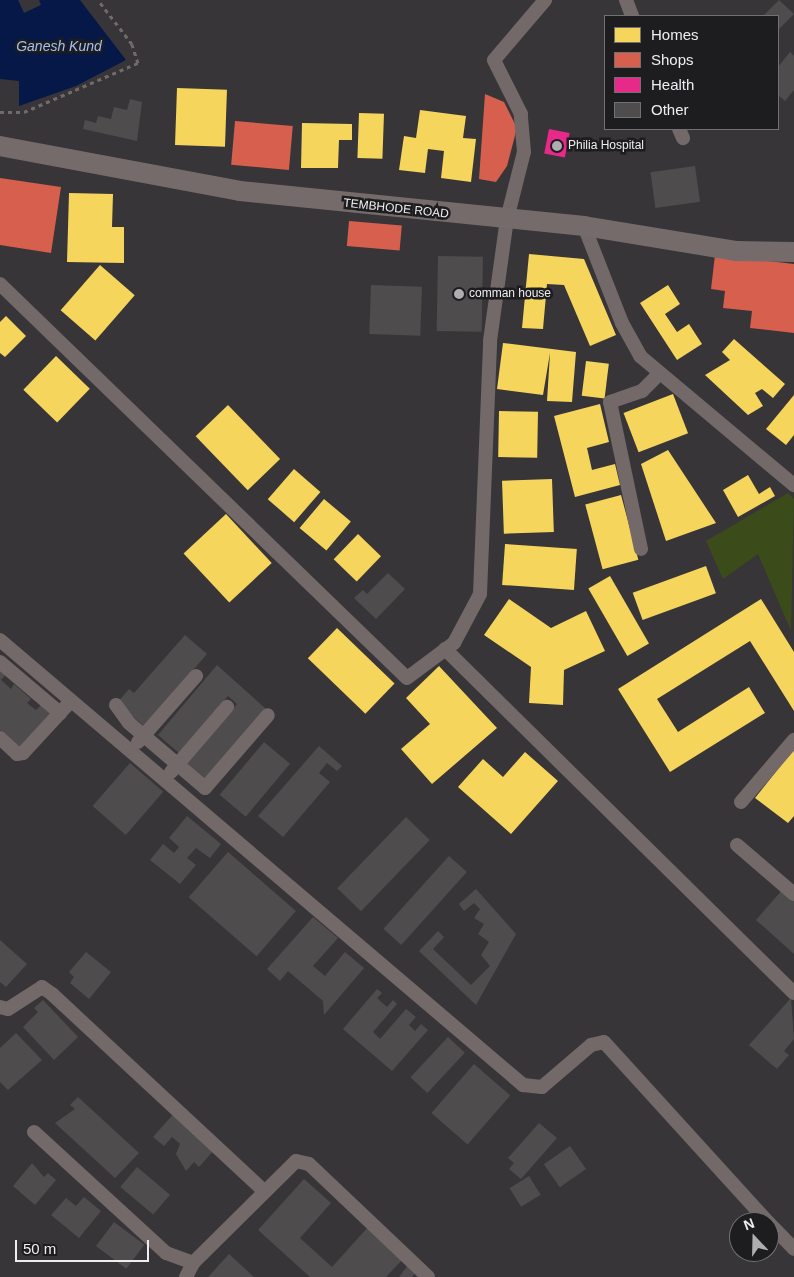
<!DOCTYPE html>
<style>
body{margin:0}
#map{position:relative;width:794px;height:1277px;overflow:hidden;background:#373538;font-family:Helvetica,sans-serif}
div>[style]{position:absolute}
.green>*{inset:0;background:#3b4b19}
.water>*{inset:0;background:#051848}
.homes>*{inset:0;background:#f6d55c;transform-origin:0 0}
.shops>*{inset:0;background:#d6604d;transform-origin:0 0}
.health>*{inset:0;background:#e7298a;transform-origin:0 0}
.building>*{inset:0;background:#4f4c4d;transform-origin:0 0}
.path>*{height:3px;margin-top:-1.5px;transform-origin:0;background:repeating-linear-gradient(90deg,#706a6b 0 4px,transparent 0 8px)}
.street>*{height:14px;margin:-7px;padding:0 7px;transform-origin:7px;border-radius:7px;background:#726968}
.secondary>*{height:20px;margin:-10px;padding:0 10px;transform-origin:10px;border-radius:10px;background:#756b6b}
.dots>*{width:14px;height:14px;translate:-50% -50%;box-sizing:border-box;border:2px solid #1d1c1f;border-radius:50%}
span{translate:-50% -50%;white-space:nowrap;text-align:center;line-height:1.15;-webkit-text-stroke:5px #1d1c1f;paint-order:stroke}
.poi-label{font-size:12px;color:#eeedf0}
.left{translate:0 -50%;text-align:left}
.street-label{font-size:12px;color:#eeedf0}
.water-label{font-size:14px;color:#a2c1f4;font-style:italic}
.legend{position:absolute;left:604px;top:15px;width:175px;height:115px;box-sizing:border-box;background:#1d1c1f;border:1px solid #717073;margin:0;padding:6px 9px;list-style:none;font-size:15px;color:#eeedf0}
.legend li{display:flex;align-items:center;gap:10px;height:25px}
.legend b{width:25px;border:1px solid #717073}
.north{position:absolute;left:729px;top:1212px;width:50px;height:50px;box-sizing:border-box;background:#1d1c1f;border:1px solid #717073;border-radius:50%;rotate:339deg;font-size:14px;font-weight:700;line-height:20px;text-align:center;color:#eeedf0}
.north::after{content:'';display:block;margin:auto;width:18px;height:22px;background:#aeadb0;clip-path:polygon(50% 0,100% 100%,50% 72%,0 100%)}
.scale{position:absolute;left:15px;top:1240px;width:134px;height:22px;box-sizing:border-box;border:2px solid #eeedf0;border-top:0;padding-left:6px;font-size:15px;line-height:18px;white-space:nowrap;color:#eeedf0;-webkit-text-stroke:4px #1d1c1f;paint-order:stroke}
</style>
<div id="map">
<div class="green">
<i style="clip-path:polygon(788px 493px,794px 499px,791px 631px,758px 554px,723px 579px,706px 541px)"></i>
</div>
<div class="water">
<i style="clip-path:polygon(0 0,18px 0,24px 13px,41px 5px,39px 0,80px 0,126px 60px,76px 86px,19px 106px,19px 81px,0 79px)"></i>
</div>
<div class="homes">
<i style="left:177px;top:88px;width:50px;height:57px;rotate:2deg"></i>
<i style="clip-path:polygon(420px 110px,466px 116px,463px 138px,476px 139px,471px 182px,441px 178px,444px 151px,428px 149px,425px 173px,399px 170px,404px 136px,416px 138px)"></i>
<i style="left:359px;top:113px;width:25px;height:45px;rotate:2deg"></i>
<i style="clip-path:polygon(302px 123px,352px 124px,352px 140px,339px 140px,338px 168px,301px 168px)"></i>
<i style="clip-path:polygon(69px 193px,113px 194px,112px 227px,124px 227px,124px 263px,67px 262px)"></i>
<i style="clip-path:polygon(529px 254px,584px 259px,616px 335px,590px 346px,564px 285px,547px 284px,543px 329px,522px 328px)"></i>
<i style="left:100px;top:265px;width:46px;height:60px;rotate:41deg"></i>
<i style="clip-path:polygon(668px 285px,680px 304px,665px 314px,677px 332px,689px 324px,702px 344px,677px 360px,640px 303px)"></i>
<i style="clip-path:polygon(6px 316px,26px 336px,5px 357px,0 353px,0 322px)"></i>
<i style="clip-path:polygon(734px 339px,785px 384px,773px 398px,762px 389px,755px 393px,763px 406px,748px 415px,705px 375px,730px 360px,722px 352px)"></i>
<i style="clip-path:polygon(503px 343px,576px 352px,572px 402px,547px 401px,550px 353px,543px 395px,497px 389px)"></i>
<i style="left:56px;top:356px;width:47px;height:47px;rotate:44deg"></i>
<i style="left:586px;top:361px;width:23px;height:35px;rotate:7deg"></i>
<i style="left:673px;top:394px;width:42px;height:53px;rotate:69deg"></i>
<i style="clip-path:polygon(794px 395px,794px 435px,786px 445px,766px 429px)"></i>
<i style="clip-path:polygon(600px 404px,609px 442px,587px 448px,592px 470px,615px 464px,620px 485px,575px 497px,554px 416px)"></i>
<i style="left:228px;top:405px;width:75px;height:45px;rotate:46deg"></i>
<i style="left:499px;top:411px;width:39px;height:46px;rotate:1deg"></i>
<i style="clip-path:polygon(668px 450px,716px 523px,666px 541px,641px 464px)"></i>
<i style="left:294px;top:469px;width:35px;height:40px;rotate:41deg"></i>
<i style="clip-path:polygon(748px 475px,759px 494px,770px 487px,775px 496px,738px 517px,723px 490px)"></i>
<i style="left:552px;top:479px;width:53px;height:50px;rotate:88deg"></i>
<i style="left:621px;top:495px;width:67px;height:37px;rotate:75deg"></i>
<i style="left:324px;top:499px;width:35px;height:38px;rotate:40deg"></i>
<i style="left:226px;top:514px;width:67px;height:58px;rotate:47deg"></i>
<i style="left:358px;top:534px;width:32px;height:35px;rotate:44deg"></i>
<i style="left:505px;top:544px;width:72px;height:41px;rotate:4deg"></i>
<i style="left:706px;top:566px;width:29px;height:78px;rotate:70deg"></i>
<i style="left:610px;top:576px;width:78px;height:25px;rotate:60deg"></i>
<i style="clip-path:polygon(509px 599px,551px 628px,586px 611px,605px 651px,564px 670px,563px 705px,529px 703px,531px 667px,484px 635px)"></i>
<i style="clip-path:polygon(761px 599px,794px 652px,794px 711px,750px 641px,657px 699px,678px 732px,749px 687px,765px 713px,670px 772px,618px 689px)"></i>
<i style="left:337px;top:628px;width:80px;height:42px;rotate:44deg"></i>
<i style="clip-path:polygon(439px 666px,497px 728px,432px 784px,401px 749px,430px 724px,406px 698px)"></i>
<i style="clip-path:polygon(794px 749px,794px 816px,788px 823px,755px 798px)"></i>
<i style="clip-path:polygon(525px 752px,558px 781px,511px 834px,458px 787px,483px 759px,503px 777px)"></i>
</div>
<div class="shops">
<i style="clip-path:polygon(485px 94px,504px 102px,517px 128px,507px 166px,496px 182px,479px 179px)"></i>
<i style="left:235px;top:121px;width:58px;height:44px;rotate:5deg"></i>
<i style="clip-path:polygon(0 178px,61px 187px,51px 253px,0 245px)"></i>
<i style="left:349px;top:221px;width:53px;height:25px;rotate:5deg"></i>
<i style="clip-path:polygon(715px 255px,794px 264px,794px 333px,750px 328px,752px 311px,723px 308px,725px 291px,711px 289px)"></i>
</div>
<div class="health">
<i style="left:549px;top:129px;width:21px;height:25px;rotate:11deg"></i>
</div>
<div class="building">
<i style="clip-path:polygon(779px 0,794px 14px,778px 30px,778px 16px,763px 16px)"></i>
<i style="clip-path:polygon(790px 52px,794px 56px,794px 90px,785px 101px,778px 95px,778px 67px)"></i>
<i style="clip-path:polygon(130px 99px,142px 102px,137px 141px,83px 129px,85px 120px,96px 123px,98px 116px,111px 119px,114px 107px,127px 110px)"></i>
<i style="left:695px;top:166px;width:36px;height:45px;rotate:82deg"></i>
<i style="left:438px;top:256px;width:45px;height:75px;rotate:1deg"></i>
<i style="left:371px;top:285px;width:51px;height:49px;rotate:2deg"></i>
<i style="clip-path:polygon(388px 573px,405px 589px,376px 619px,354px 598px,363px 590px,367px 594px)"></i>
<i style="clip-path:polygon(185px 635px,207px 654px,144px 726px,117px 703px,129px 689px,134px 693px)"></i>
<i style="clip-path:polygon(0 664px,9px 671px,1px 680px,11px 689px,14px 684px,31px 699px,27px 703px,36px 710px,43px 703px,54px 712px,20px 749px,0 730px)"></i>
<i style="clip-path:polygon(217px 665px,266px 709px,206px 783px,183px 766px,237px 704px,228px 696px,179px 753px,158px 735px)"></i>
<i style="left:264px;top:742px;width:34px;height:69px;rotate:40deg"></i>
<i style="clip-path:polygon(319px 746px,342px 766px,337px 771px,327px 763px,319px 773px,330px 782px,283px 837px,258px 816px)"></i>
<i style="left:130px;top:763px;width:44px;height:57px;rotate:41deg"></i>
<i style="clip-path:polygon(187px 816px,221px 844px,210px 858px,196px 848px,187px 858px,196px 865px,180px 884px,150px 860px,163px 844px,174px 853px,179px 847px,169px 838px)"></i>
<i style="left:406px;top:817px;width:33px;height:99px;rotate:44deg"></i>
<i style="left:228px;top:852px;width:90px;height:60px;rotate:41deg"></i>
<i style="left:449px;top:856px;width:24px;height:98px;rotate:42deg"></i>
<i style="clip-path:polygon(476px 889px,516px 934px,476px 1005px,419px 951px,438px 931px,444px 937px,433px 949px,471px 985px,490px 966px,481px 955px,489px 942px,478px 934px,484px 924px,474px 918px,480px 909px,474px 903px,464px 911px,459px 904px)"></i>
<i style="clip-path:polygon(783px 889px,794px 898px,794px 954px,756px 920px)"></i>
<i style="clip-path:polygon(313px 917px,338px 938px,313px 966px,325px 976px,345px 952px,364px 968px,324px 1015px,323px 1001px,288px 971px,280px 981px,267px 969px)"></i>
<i style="clip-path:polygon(0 940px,27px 964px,6px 987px,0 982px)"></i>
<i style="clip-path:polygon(86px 952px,111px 972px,89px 999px,70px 983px,74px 977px,69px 972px)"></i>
<i style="clip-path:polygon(377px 989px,382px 993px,377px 998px,387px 1007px,393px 1000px,397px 1004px,373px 1032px,380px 1039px,406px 1009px,416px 1017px,409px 1025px,415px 1031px,421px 1024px,428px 1030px,392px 1071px,343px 1029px)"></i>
<i style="clip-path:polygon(791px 998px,794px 1039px,784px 1051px,789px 1055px,777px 1069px,749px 1045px)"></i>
<i style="clip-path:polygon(43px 1000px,78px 1037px,54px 1060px,23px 1027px,38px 1012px,34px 1008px)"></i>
<i style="clip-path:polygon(16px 1033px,42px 1060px,8px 1090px,0 1082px,0 1048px)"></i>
<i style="left:448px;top:1037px;width:23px;height:55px;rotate:43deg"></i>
<i style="left:474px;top:1064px;width:48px;height:65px;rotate:41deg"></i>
<i style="clip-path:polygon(78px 1097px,139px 1153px,115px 1178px,55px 1123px,75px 1109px,70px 1105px)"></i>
<i style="clip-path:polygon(176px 1111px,216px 1148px,199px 1167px,194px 1162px,186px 1171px,176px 1154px,180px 1144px,172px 1137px,164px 1146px,153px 1137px)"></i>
<i style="clip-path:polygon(539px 1123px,557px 1138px,521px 1179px,509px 1169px,514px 1163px,508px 1158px)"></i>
<i style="left:570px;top:1146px;width:28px;height:32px;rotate:55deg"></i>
<i style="clip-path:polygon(32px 1163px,44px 1177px,48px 1173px,56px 1180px,35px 1205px,13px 1186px)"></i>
<i style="left:137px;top:1167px;width:43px;height:26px;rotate:40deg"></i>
<i style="left:529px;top:1176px;width:22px;height:23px;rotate:58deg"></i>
<i style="clip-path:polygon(304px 1179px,331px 1203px,300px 1238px,332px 1267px,368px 1227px,403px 1259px,386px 1277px,310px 1277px,258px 1230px)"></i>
<i style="clip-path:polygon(84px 1197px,101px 1211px,79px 1238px,51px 1215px,66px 1198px,76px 1206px)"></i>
<i style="left:114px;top:1222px;width:38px;height:30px;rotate:37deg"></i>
<i style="clip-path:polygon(229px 1254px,254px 1277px,208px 1277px)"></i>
<i style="clip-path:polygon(408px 1265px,416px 1272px,412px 1277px,399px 1277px)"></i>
</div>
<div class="path">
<i style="left:0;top:112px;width:24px"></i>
<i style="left:24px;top:112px;width:124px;rotate:-23.3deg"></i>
<i style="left:138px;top:63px;width:20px;rotate:-108deg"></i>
<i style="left:132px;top:44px;width:56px;rotate:-127.7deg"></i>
</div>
<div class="street">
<i style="left:626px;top:0;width:17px;rotate:69deg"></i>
<i style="left:679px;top:129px;width:10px;rotate:66deg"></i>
<i style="left:584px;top:226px;width:104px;rotate:68.6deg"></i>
<i style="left:622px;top:323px;width:38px;rotate:61deg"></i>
<i style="left:640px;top:356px;width:201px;rotate:40deg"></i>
<i style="left:0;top:284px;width:566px;rotate:44.07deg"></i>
<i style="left:407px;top:678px;width:59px;rotate:-36.7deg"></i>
<i style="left:454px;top:643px;width:55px;rotate:-62deg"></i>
<i style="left:480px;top:594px;width:253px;rotate:-87.7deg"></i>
<i style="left:490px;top:341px;width:123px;rotate:-82.1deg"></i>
<i style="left:507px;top:219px;width:69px;rotate:-75.8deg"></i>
<i style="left:524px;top:152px;width:38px;rotate:-95deg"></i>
<i style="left:521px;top:114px;width:60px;rotate:-116.6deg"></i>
<i style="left:494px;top:60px;width:79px;rotate:-49.6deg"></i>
<i style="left:641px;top:549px;width:150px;rotate:-101.9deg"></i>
<i style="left:610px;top:402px;width:34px;rotate:-19deg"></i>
<i style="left:642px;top:391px;width:24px;rotate:-45deg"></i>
<i style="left:0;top:640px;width:687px;rotate:40.39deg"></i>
<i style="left:523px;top:1085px;width:19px;rotate:6deg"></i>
<i style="left:542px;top:1087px;width:65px;rotate:-40.6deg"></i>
<i style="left:591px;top:1045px;width:13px;rotate:-13deg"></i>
<i style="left:604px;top:1042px;width:244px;rotate:47.7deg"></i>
<i style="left:445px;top:649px;width:490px;rotate:44.6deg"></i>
<i style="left:0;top:662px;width:79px;rotate:40.4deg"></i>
<i style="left:116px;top:705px;width:22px;rotate:54deg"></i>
<i style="left:129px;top:723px;width:100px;rotate:40.5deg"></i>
<i style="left:205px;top:788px;width:96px;rotate:-49.2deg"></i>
<i style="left:0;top:738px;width:23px;rotate:43deg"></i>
<i style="left:17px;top:754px;width:6px;rotate:-9deg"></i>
<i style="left:23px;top:753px;width:71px;rotate:-47.3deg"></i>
<i style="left:138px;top:742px;width:88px;rotate:-48.7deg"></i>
<i style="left:171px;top:772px;width:86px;rotate:-49.3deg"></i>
<i style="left:741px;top:802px;width:82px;rotate:-49.5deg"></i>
<i style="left:737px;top:845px;width:75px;rotate:40.7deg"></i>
<i style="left:0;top:1007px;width:8px;rotate:14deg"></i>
<i style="left:8px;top:1009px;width:40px;rotate:-32.9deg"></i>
<i style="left:42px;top:987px;width:12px;rotate:35deg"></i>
<i style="left:52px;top:994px;width:288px;rotate:42.9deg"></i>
<i style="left:34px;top:1132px;width:179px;rotate:42.5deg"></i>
<i style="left:166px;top:1253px;width:29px;rotate:20deg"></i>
<i style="left:193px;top:1263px;width:145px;rotate:-44.7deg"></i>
<i style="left:296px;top:1161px;width:13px;rotate:13deg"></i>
<i style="left:309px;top:1164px;width:164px;rotate:43.5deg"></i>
<i style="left:769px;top:1223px;width:36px;rotate:46deg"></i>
<i style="left:186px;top:1277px;width:16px;rotate:-63deg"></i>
</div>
<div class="secondary">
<i style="left:0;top:146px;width:244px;rotate:10.6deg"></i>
<i style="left:240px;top:191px;width:346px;rotate:5.8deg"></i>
<i style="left:584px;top:226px;width:155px;rotate:9.3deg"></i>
<i style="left:737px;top:251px;width:57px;rotate:1deg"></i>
</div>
<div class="dots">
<i style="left:557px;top:146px;background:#aeadb0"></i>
<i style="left:459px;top:294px;background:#aeadb0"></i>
</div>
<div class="poi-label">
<span class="left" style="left:568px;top:146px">Philia Hospital</span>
<span class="left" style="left:469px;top:294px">comman house</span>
</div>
<div class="street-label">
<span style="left:396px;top:209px;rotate:6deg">TEMBHODE ROAD</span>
</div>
<div class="water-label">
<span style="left:59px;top:46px">Ganesh Kund</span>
</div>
<ul class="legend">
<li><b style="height:14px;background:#f6d55c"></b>Homes</li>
<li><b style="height:14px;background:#d6604d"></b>Shops</li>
<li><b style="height:14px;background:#e7298a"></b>Health</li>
<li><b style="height:14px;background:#4f4c4d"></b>Other</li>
</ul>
<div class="north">N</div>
<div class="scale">50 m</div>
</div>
